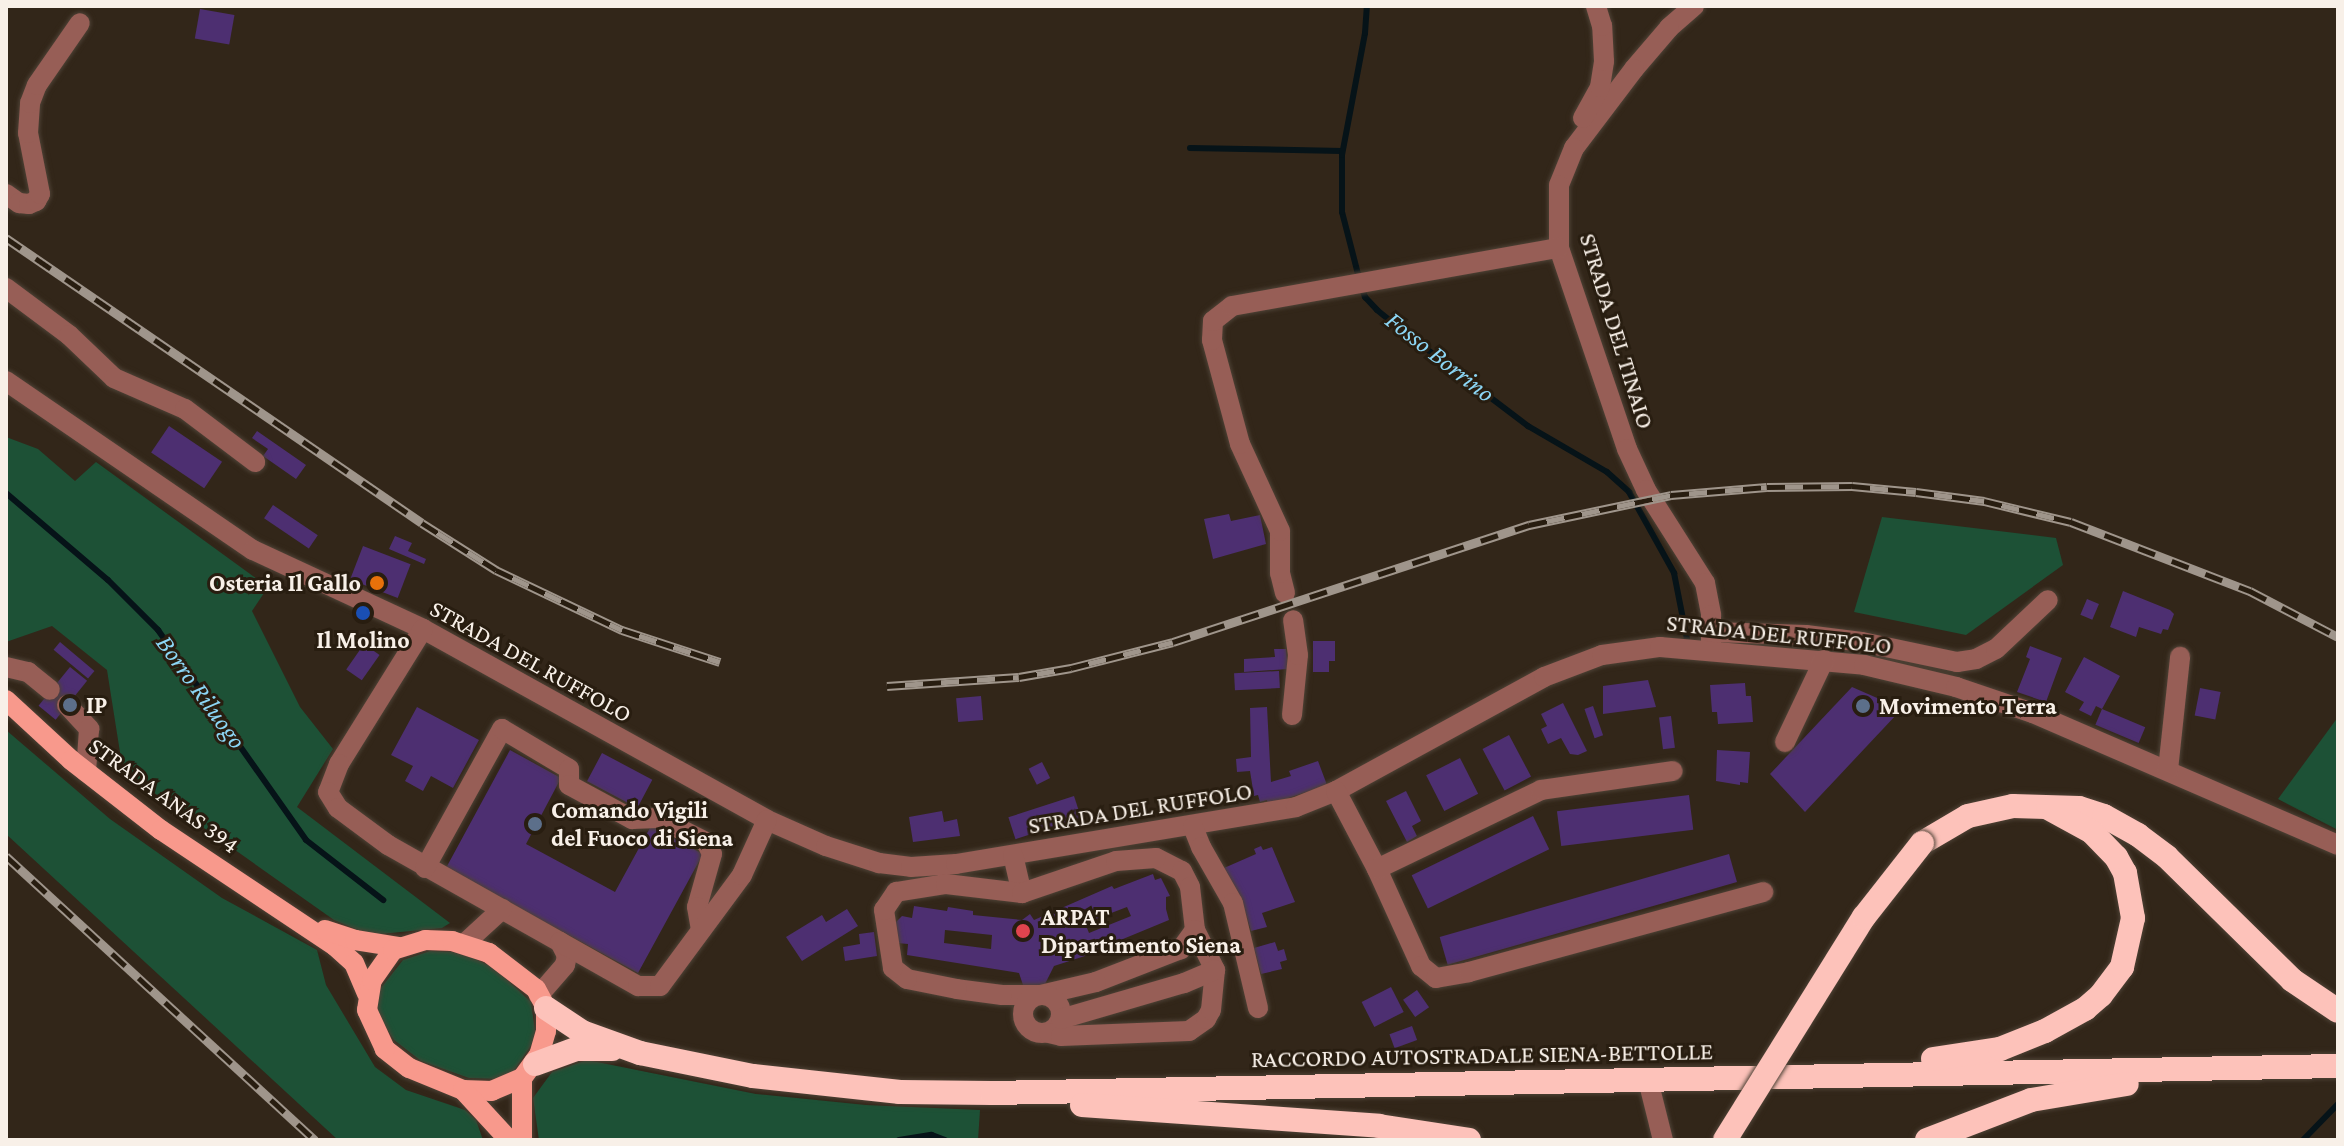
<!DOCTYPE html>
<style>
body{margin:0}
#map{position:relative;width:2344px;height:1146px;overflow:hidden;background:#322619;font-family:"Crimson Pro",serif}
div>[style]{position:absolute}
.green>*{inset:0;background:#1d5136}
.stream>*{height:6px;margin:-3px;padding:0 3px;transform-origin:3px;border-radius:3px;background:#061318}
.building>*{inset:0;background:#4d2f71;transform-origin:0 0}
.roads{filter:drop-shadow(0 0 2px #4e4236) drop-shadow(0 0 2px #4e4236)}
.minor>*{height:20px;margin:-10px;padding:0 10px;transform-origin:10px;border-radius:10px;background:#975e56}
.minor>.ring{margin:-10px;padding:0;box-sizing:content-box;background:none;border:20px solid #975e56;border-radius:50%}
.major>*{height:20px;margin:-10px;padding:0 10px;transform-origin:10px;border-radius:10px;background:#f8998c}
.highway>*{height:24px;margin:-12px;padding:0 12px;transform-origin:12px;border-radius:12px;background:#fdc2ba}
.rail>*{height:9px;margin-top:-4.5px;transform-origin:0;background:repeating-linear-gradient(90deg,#281d10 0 18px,#9f958b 0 36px);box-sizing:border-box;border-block:2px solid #9f958b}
.bridges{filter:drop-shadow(0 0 2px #4e4236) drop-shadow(0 0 2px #4e4236)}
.highway-bridge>*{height:24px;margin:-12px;padding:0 12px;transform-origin:12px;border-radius:12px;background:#fdc2ba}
.dots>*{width:22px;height:22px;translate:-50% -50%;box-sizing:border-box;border:4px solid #281d10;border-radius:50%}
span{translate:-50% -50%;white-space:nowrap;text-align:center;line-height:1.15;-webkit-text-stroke:6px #281d10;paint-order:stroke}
.street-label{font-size:24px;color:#f8f0e8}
.poi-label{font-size:24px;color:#f8f0e8;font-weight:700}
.right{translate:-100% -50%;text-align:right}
.left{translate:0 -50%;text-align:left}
.water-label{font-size:26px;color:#8cd6f5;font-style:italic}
.frame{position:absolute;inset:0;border:8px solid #f8f0e8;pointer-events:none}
</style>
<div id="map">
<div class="green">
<i style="clip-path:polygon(6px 437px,38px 449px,75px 481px,96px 462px,268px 587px,252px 611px,300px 707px,333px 749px,297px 807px,450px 923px,442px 928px,370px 935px,334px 920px,153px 792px,122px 765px,107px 670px,52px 626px,6px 642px)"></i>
<i style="clip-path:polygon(1882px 517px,2056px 538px,2063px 565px,1966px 635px,1854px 612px)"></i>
<i style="clip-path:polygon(2338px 717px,2338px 830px,2278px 799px)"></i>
<i style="clip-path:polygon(6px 730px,110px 819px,222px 898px,317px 950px,326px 985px,375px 1067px,406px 1090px,465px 1110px,476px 1120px,483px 1140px,338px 1140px,6px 834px)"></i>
<i style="clip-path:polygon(430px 951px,452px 952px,473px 958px,494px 968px,531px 1002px,535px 1031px,532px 1044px,513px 1072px,499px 1079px,469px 1078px,421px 1061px,394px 1040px,380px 1019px,377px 1003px,380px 989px,403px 960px)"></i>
<i style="clip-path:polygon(587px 1060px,756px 1094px,866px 1105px,980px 1110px,978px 1140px,539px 1140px,533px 1098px,552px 1072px)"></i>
</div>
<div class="stream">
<i style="left:1190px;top:148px;width:152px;rotate:1.1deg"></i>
<i style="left:1359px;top:278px;width:68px;rotate:-104.4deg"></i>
<i style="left:1342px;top:212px;width:57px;rotate:-90deg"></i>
<i style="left:1342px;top:155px;width:124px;rotate:-79.3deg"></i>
<i style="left:1365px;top:33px;width:27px;rotate:-86deg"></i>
<i style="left:1362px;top:289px;width:9px;rotate:69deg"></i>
<i style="left:1365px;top:297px;width:18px;rotate:47deg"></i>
<i style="left:1377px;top:310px;width:40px;rotate:39deg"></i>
<i style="left:1408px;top:335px;width:151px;rotate:37.2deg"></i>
<i style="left:1528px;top:426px;width:91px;rotate:30.2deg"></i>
<i style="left:1607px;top:472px;width:30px;rotate:42deg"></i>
<i style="left:1629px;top:492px;width:93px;rotate:60.9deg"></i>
<i style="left:1674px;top:573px;width:67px;rotate:78.9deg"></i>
<i style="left:6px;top:493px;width:134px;rotate:40.5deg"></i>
<i style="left:108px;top:580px;width:71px;rotate:45deg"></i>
<i style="left:158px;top:630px;width:257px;rotate:54.8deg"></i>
<i style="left:306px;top:840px;width:98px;rotate:37.9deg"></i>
<i style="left:899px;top:1140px;width:33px;rotate:-9deg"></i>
<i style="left:932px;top:1135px;width:14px;rotate:21deg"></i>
<i style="left:2303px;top:1140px;width:50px;rotate:-45.8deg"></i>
</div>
<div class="building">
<i style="left:200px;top:9px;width:35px;height:30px;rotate:10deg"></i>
<i style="left:169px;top:426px;width:64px;height:32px;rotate:34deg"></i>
<i style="clip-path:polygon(257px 431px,306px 465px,296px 479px,263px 456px,268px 449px,252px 438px)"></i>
<i style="left:273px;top:505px;width:54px;height:16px;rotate:34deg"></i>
<i style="clip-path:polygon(1229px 514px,1231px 521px,1260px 515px,1266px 544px,1213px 559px,1204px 519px)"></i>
<i style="clip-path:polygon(395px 536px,412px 543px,408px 551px,426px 559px,424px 564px,389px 549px)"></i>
<i style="left:363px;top:546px;width:51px;height:36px;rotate:21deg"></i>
<i style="clip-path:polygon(2123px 591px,2170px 610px,2174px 614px,2168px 630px,2163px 629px,2161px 634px,2139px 627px,2136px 637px,2110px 627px)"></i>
<i style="left:2087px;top:599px;width:13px;height:17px;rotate:23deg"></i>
<i style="clip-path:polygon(1313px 641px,1335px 641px,1335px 661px,1329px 661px,1329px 672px,1313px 672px)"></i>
<i style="left:60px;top:642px;width:45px;height:10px;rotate:40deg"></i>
<i style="left:364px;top:644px;width:19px;height:31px;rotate:35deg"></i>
<i style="clip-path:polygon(2030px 646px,2062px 658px,2046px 702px,2017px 692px,2030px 659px,2026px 657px)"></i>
<i style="clip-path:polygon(1274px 649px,1286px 649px,1288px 669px,1244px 672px,1244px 659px,1275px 657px)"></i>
<i style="clip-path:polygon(2084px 657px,2120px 676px,2102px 709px,2096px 706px,2091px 716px,2079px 710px,2084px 702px,2065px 692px)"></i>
<i style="left:70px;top:667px;width:22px;height:50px;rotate:39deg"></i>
<i style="left:1279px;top:671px;width:17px;height:45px;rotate:87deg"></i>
<i style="clip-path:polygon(1648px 680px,1656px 707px,1603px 714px,1603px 686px)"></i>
<i style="clip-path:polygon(1745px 683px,1746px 696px,1751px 696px,1753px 722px,1718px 724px,1717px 712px,1712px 712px,1710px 685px)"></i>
<i style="clip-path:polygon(1852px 687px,1884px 701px,1897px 714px,1805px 812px,1770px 774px)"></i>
<i style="left:2200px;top:688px;width:21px;height:28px;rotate:11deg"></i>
<i style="left:981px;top:696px;width:24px;height:25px;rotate:85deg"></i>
<i style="clip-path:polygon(1563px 703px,1587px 751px,1578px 755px,1570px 754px,1561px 738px,1548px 744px,1541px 729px,1547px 726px,1541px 714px)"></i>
<i style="left:1593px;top:706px;width:31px;height:9px;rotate:71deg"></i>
<i style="clip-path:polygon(417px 707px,479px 740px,453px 788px,431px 776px,423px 791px,405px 781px,413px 766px,391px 755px)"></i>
<i style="clip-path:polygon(1267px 707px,1271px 782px,1291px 776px,1289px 771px,1318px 761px,1327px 785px,1268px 805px,1267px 800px,1260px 802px,1258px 795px,1254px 796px,1250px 771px,1237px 772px,1236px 759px,1251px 757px,1250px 708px)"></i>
<i style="left:2102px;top:709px;width:47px;height:17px;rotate:23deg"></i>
<i style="left:1671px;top:716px;width:32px;height:12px;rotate:83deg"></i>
<i style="left:1509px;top:735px;width:47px;height:30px;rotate:62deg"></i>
<i style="clip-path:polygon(510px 750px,561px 778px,526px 844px,615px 892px,651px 826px,703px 854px,638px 973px,446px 868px)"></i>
<i style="clip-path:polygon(1717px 750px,1750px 752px,1748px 783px,1740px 782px,1740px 785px,1716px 781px)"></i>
<i style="left:602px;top:753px;width:57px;height:32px;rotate:28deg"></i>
<i style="left:1460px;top:758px;width:40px;height:38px;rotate:63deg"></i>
<i style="left:1042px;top:762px;width:18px;height:15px;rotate:63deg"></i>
<i style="clip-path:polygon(1406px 791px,1421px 821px,1412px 826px,1417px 836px,1407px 842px,1386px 801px)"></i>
<i style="left:1689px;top:795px;width:35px;height:133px;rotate:83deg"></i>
<i style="left:1074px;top:796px;width:23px;height:69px;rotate:72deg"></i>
<i style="clip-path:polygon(942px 811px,944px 822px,957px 819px,960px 836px,913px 842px,909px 817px)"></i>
<i style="left:1533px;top:816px;width:37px;height:135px;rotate:64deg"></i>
<i style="clip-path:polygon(1261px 846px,1263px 850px,1272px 847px,1295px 902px,1262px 913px,1267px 927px,1251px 931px,1245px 911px,1224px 868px,1256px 854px,1254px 849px)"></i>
<i style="left:1729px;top:854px;width:29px;height:301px;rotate:74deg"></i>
<i style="clip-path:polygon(evenodd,1153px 874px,1155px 880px,1161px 878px,1170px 896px,1166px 897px,1166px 909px,1169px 920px,1123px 939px,1125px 943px,1054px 966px,1044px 986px,1031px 988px,1023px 985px,1019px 973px,907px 955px,908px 944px,897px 943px,894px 924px,902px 916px,912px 918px,914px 906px,947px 911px,948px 907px,973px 911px,973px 915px,1022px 920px,1030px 914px,1034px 920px,1112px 886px,1114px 889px,1153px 874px,1127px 907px,1131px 916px,1089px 933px,1085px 923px,1127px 907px,1153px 874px,945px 930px,992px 935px,991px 949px,944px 943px,945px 930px)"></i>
<i style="clip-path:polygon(847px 909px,858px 926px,802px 961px,786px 937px,822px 915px,826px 922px)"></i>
<i style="clip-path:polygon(874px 932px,877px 956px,845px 961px,843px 947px,860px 944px,859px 934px)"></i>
<i style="clip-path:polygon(1275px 942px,1278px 951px,1284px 949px,1287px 960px,1280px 962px,1282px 969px,1261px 974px,1254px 948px)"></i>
<i style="left:1391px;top:987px;width:28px;height:33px;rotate:63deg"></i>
<i style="left:1417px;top:990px;width:21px;height:17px;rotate:55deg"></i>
<i style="left:1412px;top:1026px;width:15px;height:24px;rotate:70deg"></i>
</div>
<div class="roads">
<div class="minor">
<i style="left:1694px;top:6px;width:33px;rotate:139deg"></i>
<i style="left:1669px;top:28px;width:54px;rotate:130.5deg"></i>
<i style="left:1634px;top:69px;width:99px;rotate:127.2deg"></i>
<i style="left:1574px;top:148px;width:40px;rotate:112deg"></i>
<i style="left:1559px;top:185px;width:63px;rotate:90deg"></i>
<i style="left:1559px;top:248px;width:212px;rotate:71.3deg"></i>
<i style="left:1627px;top:449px;width:45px;rotate:65.1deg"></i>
<i style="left:1646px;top:490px;width:110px;rotate:57.6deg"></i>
<i style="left:1705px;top:583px;width:33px;rotate:79deg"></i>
<i style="left:1711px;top:615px;width:34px;rotate:90deg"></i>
<i style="left:1583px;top:118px;width:35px;rotate:-61deg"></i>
<i style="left:1600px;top:87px;width:26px;rotate:-81deg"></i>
<i style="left:1604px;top:61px;width:35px;rotate:-93deg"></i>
<i style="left:1602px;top:26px;width:21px;rotate:-107deg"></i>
<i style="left:6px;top:194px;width:16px;rotate:35deg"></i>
<i style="left:19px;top:203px;width:10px;rotate:6deg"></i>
<i style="left:29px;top:204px;width:8px;rotate:-23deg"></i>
<i style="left:36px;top:201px;width:8px;rotate:-60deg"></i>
<i style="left:40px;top:194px;width:62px;rotate:-101.1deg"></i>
<i style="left:28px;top:133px;width:30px;rotate:-86deg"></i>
<i style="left:30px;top:103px;width:19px;rotate:-69deg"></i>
<i style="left:37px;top:85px;width:75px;rotate:-55.3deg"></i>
<i style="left:6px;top:288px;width:79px;rotate:36.7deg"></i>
<i style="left:69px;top:335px;width:62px;rotate:43.7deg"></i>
<i style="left:114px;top:378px;width:77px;rotate:23.6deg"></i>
<i style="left:185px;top:409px;width:88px;rotate:37.1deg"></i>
<i style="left:6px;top:381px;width:299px;rotate:34.4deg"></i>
<i style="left:253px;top:550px;width:187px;rotate:24.9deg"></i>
<i style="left:423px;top:629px;width:393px;rotate:29deg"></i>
<i style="left:767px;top:820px;width:64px;rotate:23.8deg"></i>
<i style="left:826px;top:846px;width:56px;rotate:17.8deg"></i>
<i style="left:879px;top:863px;width:32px;rotate:7deg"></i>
<i style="left:911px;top:867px;width:45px;rotate:-3.8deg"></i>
<i style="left:956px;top:864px;width:345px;rotate:-9.5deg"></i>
<i style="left:1296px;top:807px;width:43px;rotate:-21.8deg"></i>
<i style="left:1336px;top:791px;width:237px;rotate:-28.7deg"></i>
<i style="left:1544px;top:677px;width:62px;rotate:-20.8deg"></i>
<i style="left:1602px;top:655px;width:59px;rotate:-7.9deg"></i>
<i style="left:1660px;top:647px;width:205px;rotate:5deg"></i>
<i style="left:1864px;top:665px;width:95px;rotate:13.4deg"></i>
<i style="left:1956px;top:687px;width:81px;rotate:18.7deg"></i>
<i style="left:2033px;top:713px;width:332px;rotate:23.4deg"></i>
<i style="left:1285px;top:593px;width:21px;rotate:-104deg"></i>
<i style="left:1280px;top:573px;width:42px;rotate:-90deg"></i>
<i style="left:1280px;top:531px;width:96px;rotate:-114.7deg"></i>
<i style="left:1240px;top:444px;width:108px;rotate:-105.1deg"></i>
<i style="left:1212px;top:340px;width:19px;rotate:-87deg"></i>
<i style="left:1213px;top:321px;width:24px;rotate:-38deg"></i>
<i style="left:1232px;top:306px;width:332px;rotate:-10.1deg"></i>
<i style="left:423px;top:629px;width:159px;rotate:121.9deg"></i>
<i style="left:339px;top:764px;width:30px;rotate:111deg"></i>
<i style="left:328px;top:792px;width:19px;rotate:58deg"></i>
<i style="left:338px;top:808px;width:62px;rotate:36.5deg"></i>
<i style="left:388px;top:845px;width:197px;rotate:29.4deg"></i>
<i style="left:560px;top:942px;width:16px;rotate:63deg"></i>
<i style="left:567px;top:956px;width:9px;rotate:103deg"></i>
<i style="left:565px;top:965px;width:40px;rotate:131deg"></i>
<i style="left:1712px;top:632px;width:94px;rotate:1.8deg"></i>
<i style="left:1806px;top:635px;width:56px;rotate:7.1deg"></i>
<i style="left:1862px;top:642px;width:97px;rotate:11.9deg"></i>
<i style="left:1957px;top:662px;width:19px;rotate:-9deg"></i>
<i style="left:1976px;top:659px;width:22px;rotate:-27deg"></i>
<i style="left:1996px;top:649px;width:71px;rotate:-43.3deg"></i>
<i style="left:6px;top:667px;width:23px;rotate:13deg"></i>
<i style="left:28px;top:672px;width:28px;rotate:39deg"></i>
<i style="left:67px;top:705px;width:33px;rotate:47deg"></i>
<i style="left:89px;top:729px;width:43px;rotate:94deg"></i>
<i style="left:1292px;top:715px;width:60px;rotate:-84.3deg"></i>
<i style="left:1298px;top:655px;width:35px;rotate:-98deg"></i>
<i style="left:1785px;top:742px;width:91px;rotate:-64.6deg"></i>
<i style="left:2168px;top:770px;width:114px;rotate:-83.9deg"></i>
<i style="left:1336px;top:791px;width:88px;rotate:62.3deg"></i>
<i style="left:1377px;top:869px;width:107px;rotate:65.6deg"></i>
<i style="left:1421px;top:966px;width:19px;rotate:39deg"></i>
<i style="left:1436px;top:978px;width:34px;rotate:-10deg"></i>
<i style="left:1469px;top:972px;width:305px;rotate:-15.2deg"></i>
<i style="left:1193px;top:827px;width:22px;rotate:68deg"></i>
<i style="left:1201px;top:847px;width:64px;rotate:60.3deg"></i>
<i style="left:1233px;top:903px;width:108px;rotate:76.6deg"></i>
<i style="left:1013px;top:855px;width:39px;rotate:77deg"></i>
<i style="left:1156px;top:858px;width:29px;rotate:27deg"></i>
<i style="left:1182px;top:871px;width:18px;rotate:63deg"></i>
<i style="left:1190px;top:887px;width:43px;rotate:83.4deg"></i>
<i style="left:1195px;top:930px;width:24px;rotate:126deg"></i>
<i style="left:1181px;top:949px;width:91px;rotate:158.8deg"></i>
<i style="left:1096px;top:982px;width:57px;rotate:166.9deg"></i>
<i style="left:1040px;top:995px;width:38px;rotate:180deg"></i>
<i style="left:1002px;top:995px;width:45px;rotate:-172.4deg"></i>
<i style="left:957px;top:989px;width:51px;rotate:-168.7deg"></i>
<i style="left:907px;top:979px;width:18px;rotate:-142deg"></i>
<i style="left:893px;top:968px;width:59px;rotate:-98.8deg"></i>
<i style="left:884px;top:910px;width:22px;rotate:-56deg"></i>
<i style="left:896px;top:892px;width:51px;rotate:-9.1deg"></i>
<i style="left:946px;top:884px;width:77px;rotate:6.8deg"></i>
<i style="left:1022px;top:893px;width:99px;rotate:-18.8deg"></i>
<i style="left:1116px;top:861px;width:40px;rotate:-4.3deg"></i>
<i style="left:425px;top:868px;width:159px;rotate:-61deg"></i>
<i style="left:502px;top:729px;width:78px;rotate:30.8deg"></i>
<i style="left:569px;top:769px;width:16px;rotate:90deg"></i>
<i style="left:569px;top:785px;width:72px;rotate:28.4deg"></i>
<i style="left:632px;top:819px;width:26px;rotate:-2deg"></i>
<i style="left:658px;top:818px;width:54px;rotate:26.6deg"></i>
<i style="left:706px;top:842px;width:13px;rotate:63deg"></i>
<i style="left:712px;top:854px;width:55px;rotate:105.8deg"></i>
<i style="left:697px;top:907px;width:23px;rotate:80deg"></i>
<i style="left:1377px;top:869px;width:182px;rotate:-25.7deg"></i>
<i style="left:1541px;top:790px;width:133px;rotate:-8.2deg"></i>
<i style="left:1195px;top:930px;width:45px;rotate:63.4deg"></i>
<i style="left:560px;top:942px;width:90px;rotate:29.4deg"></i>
<i style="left:638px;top:986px;width:22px"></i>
<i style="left:660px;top:986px;width:138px;rotate:-53.5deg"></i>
<i style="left:742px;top:875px;width:60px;rotate:-65.6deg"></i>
<i style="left:464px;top:944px;width:52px;rotate:-42.6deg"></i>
<i class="ring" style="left:1023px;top:995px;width:18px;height:18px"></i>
<i style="left:1049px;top:1033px;width:12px;rotate:14deg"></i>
<i style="left:1061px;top:1036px;width:128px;rotate:-2.2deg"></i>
<i style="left:1189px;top:1031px;width:21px;rotate:-35deg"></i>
<i style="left:1206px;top:1019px;width:10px;rotate:-61deg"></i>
<i style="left:1211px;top:1010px;width:40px;rotate:-84.3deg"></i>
<i style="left:1215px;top:970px;width:34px;rotate:157deg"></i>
<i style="left:1184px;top:983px;width:128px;rotate:163.7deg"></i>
<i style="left:1648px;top:1080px;width:62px;rotate:76deg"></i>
</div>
<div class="major">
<i style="left:6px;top:700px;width:88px;rotate:42.7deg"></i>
<i style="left:71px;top:760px;width:114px;rotate:37.9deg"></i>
<i style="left:161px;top:830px;width:209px;rotate:33.7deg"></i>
<i style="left:335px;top:946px;width:25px;rotate:42deg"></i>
<i style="left:354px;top:963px;width:33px;rotate:67deg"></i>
<i style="left:325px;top:930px;width:32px;rotate:18deg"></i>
<i style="left:355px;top:940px;width:45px;rotate:9deg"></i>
<i style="left:425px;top:940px;width:27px;rotate:2deg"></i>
<i style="left:452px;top:941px;width:39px;rotate:18deg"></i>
<i style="left:489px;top:953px;width:59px;rotate:37.5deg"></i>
<i style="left:536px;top:989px;width:21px;rotate:62deg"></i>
<i style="left:546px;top:1008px;width:23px;rotate:90deg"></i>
<i style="left:546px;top:1031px;width:25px;rotate:106deg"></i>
<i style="left:539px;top:1055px;width:29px;rotate:126deg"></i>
<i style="left:522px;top:1078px;width:33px;rotate:157deg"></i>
<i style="left:492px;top:1091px;width:29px;rotate:-178deg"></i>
<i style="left:463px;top:1090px;width:58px;rotate:-157.8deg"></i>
<i style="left:409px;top:1068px;width:31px;rotate:-142deg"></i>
<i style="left:385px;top:1049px;width:43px;rotate:-114.8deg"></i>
<i style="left:367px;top:1010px;width:30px;rotate:-81deg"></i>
<i style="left:372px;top:980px;width:37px;rotate:-55deg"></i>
<i style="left:393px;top:950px;width:34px;rotate:-17deg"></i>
<i style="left:463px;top:1090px;width:68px;rotate:47.4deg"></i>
<i style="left:522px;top:1140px;width:62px;rotate:-90deg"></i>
</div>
<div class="highway">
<i style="left:1922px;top:843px;width:53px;rotate:-30.4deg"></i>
<i style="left:1968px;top:816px;width:46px;rotate:-12.5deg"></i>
<i style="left:2013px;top:806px;width:66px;rotate:1.7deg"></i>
<i style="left:2079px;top:808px;width:26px;rotate:18deg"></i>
<i style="left:2104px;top:816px;width:39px;rotate:29deg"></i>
<i style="left:2138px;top:835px;width:36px;rotate:37deg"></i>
<i style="left:2167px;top:857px;width:175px;rotate:44.5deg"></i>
<i style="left:2292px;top:980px;width:55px;rotate:34deg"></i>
<i style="left:546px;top:1008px;width:43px;rotate:33.7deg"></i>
<i style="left:582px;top:1032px;width:62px;rotate:19.9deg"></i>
<i style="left:640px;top:1053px;width:115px;rotate:11.5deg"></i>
<i style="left:753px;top:1076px;width:148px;rotate:6.2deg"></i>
<i style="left:900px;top:1092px;width:92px;rotate:0.6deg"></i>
<i style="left:992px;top:1093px;width:1346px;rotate:-1.15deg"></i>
<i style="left:1933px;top:1059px;width:68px;rotate:-8.5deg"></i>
<i style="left:2000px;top:1049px;width:48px;rotate:-21.8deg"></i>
<i style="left:2045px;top:1031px;width:46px;rotate:-28.8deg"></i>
<i style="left:2085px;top:1009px;width:21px;rotate:-41deg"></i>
<i style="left:2101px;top:995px;width:35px;rotate:-53deg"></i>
<i style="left:2122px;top:967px;width:50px;rotate:-77.3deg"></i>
<i style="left:2133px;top:918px;width:46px;rotate:-100.1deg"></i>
<i style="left:2125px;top:873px;width:18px;rotate:-119deg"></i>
<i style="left:2116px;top:857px;width:35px;rotate:-134deg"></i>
<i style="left:2092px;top:832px;width:50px;rotate:-151.4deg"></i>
<i style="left:535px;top:1064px;width:44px;rotate:-20.1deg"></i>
<i style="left:576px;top:1049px;width:36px"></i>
<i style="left:1082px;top:1105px;width:298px;rotate:4deg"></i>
<i style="left:1379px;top:1126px;width:91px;rotate:8.8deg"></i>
<i style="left:1927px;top:1140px;width:111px;rotate:-21deg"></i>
<i style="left:2031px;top:1100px;width:97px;rotate:-9.5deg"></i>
</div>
</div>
<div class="rail">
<i style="left:6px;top:238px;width:504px;rotate:34.41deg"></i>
<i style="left:422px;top:523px;width:88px;rotate:32.4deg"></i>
<i style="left:496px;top:570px;width:140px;rotate:25.5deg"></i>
<i style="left:622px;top:630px;width:103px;rotate:18.1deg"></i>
<i style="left:887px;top:686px;width:132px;rotate:-3.9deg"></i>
<i style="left:1019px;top:677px;width:53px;rotate:-9.8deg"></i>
<i style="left:1071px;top:668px;width:105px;rotate:-14.3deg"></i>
<i style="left:1173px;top:642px;width:375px;rotate:-18.2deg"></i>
<i style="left:1529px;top:525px;width:145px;rotate:-11.9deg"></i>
<i style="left:1671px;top:495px;width:96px;rotate:-4.8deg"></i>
<i style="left:1767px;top:487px;width:85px;rotate:-0.7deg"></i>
<i style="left:1852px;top:486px;width:64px;rotate:5.4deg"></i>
<i style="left:1916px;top:492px;width:69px;rotate:7.5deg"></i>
<i style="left:1984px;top:501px;width:89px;rotate:13.6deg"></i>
<i style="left:2071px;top:522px;width:192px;rotate:21.1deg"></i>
<i style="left:2250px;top:591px;width:99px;rotate:27.6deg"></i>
<i style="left:6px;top:856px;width:420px;rotate:42.6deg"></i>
</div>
<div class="bridges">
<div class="highway-bridge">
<i style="left:1725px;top:1140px;width:263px;rotate:-58.1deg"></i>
<i style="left:1864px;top:917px;width:94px;rotate:-51.9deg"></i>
</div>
</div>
<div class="dots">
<i style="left:377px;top:583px;background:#e8710a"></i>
<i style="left:363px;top:613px;background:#1a4fb4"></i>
<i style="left:70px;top:705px;background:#5c6f8a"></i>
<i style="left:1863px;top:706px;background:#5c6f8a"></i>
<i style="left:535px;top:824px;background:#5c6f8a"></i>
<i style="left:1023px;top:931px;background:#e0444e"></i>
</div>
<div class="street-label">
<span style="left:1617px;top:331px;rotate:73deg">STRADA DEL TINAIO</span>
<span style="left:1779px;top:634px;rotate:6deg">STRADA DEL RUFFOLO</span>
<span style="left:531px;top:661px;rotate:29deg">STRADA DEL RUFFOLO</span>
<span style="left:164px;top:795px;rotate:36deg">STRADA ANAS 394</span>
<span style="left:1140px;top:808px;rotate:-9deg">STRADA DEL RUFFOLO</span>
<span style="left:1482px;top:1055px;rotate:-1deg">RACCORDO AUTOSTRADALE SIENA-BETTOLLE</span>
</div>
<div class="poi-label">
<span class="right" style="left:361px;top:583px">Osteria Il Gallo</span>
<span style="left:363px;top:640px">Il Molino</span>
<span class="left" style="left:86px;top:705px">IP</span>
<span class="left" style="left:1879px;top:706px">Movimento Terra</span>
<span class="left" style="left:551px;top:824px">Comando Vigili<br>del Fuoco di Siena</span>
<span class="left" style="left:1041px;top:931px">ARPAT<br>Dipartimento Siena</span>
</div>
<div class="water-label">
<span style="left:1440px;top:357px;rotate:38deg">Fosso Borrino</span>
<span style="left:201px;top:692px;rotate:54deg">Borro Riluogo</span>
</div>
<div class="frame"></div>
</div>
